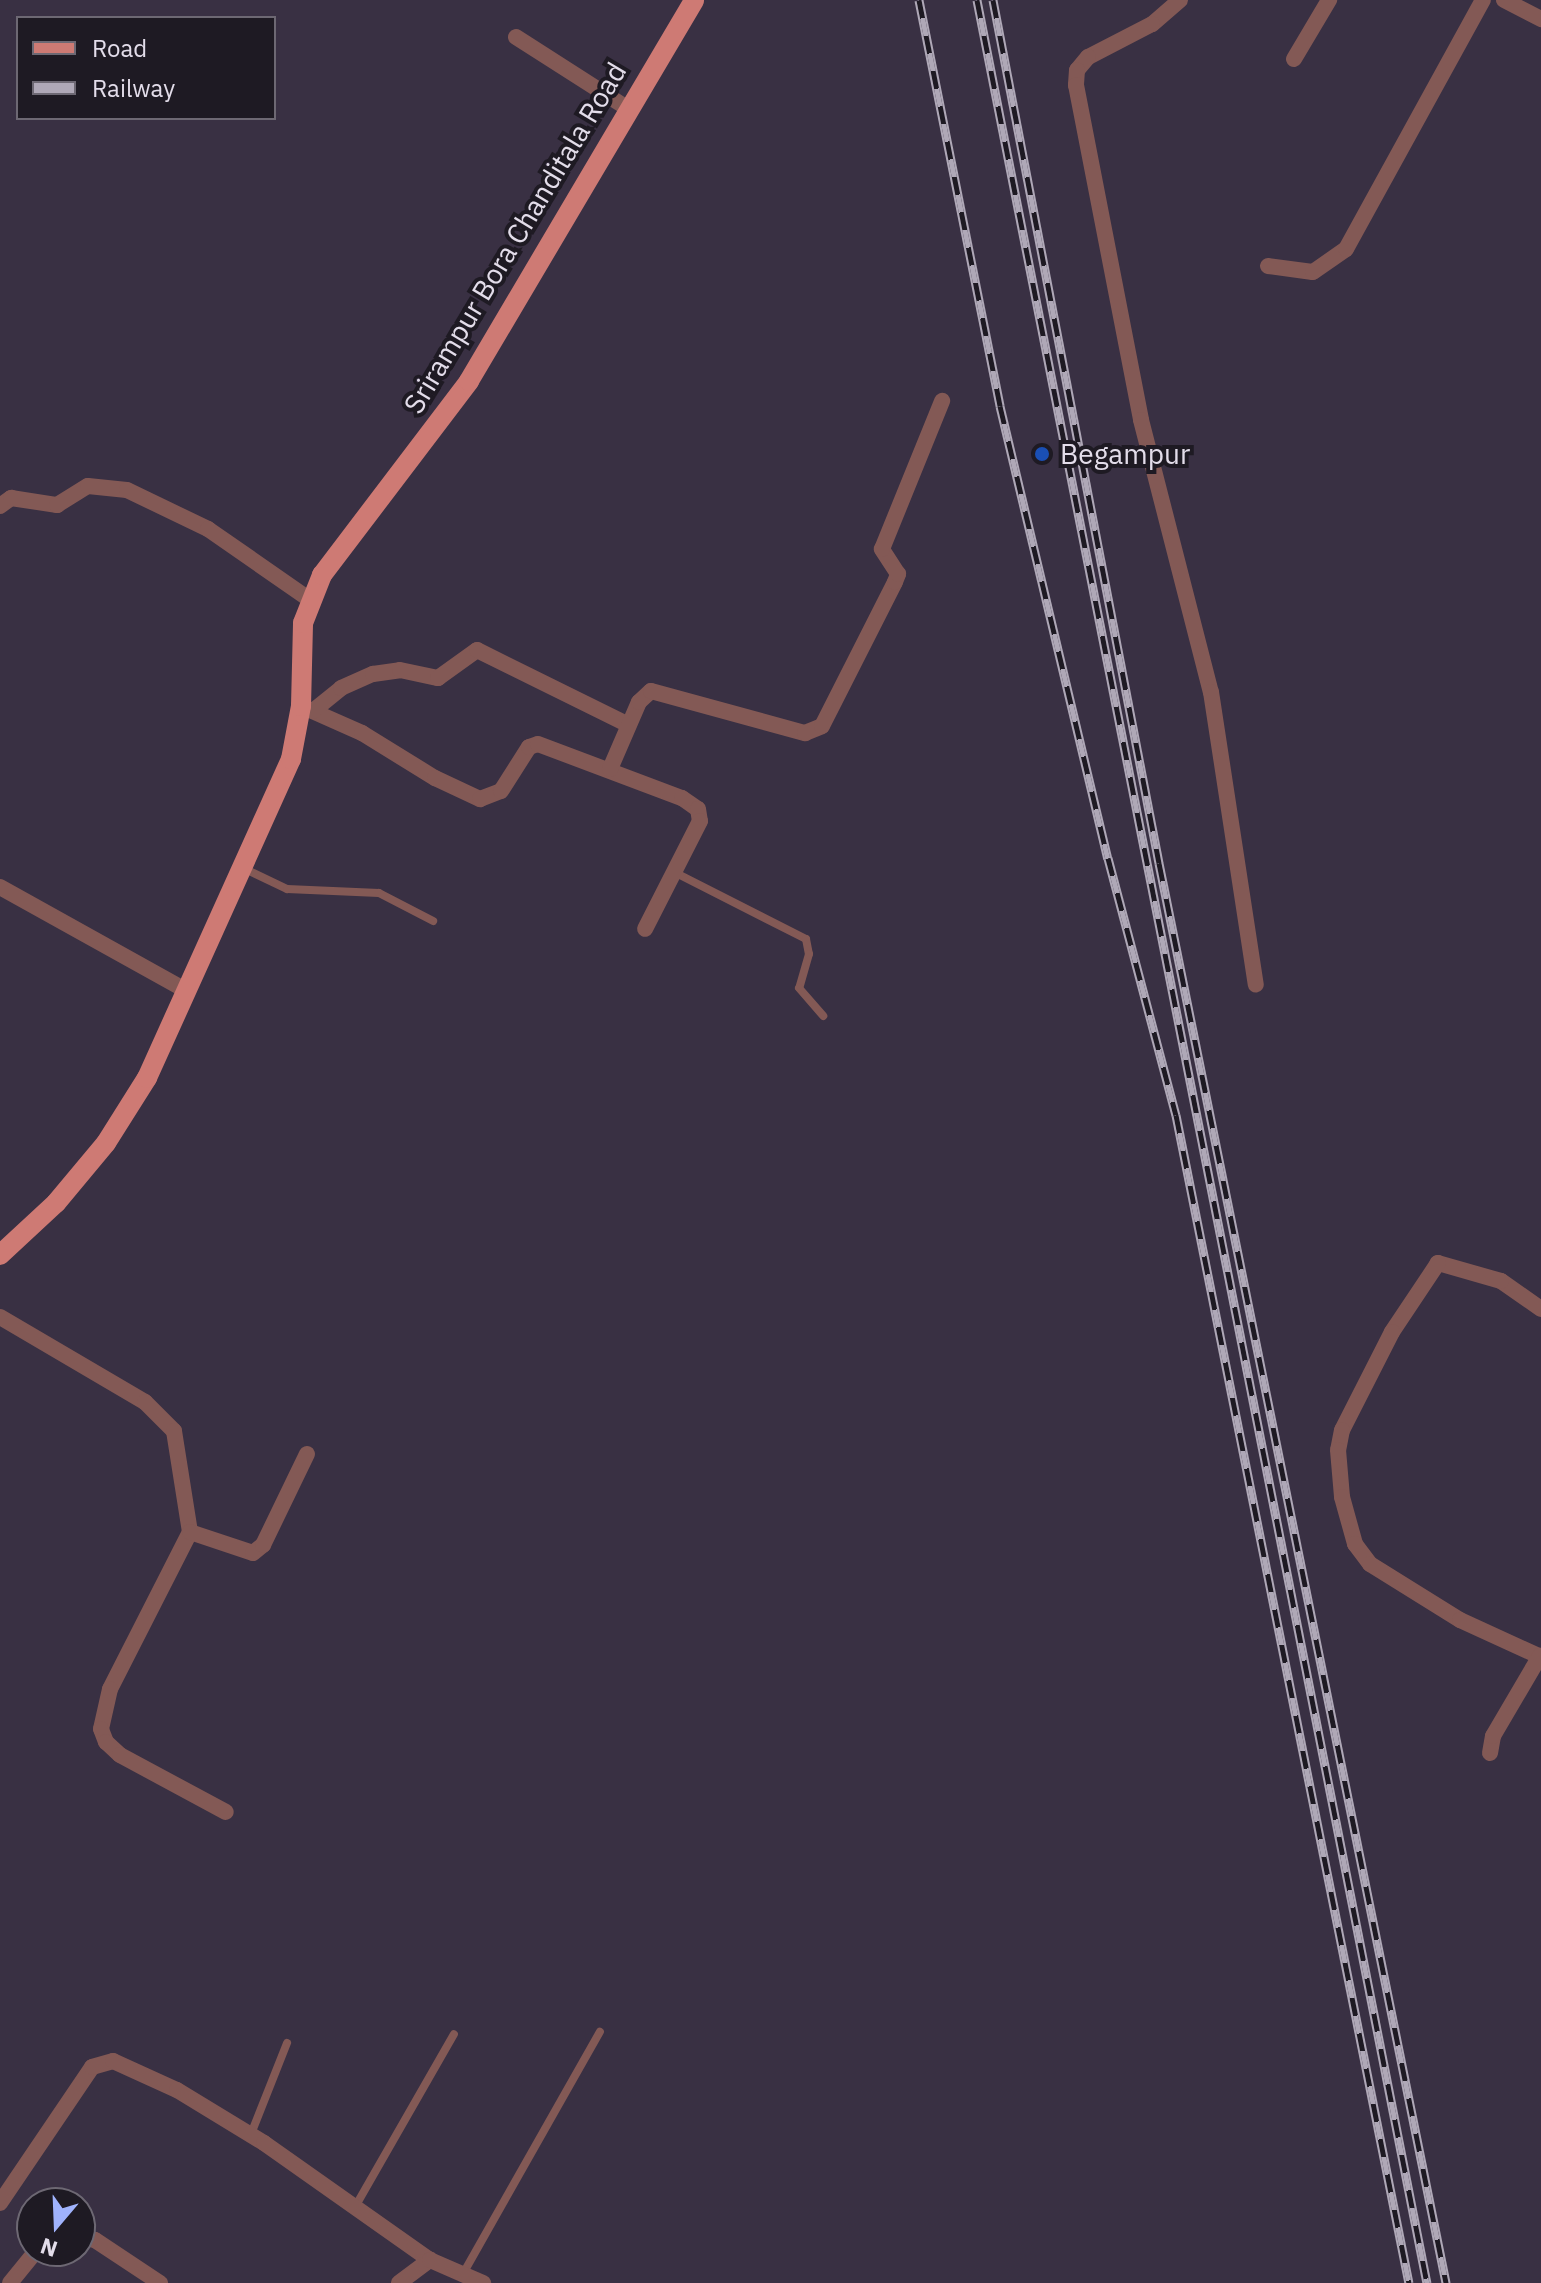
<!DOCTYPE html>
<style>
body{margin:0}
#map{position:relative;width:1541px;height:2283px;overflow:hidden;background:#393043;font-family:"IBM Plex Sans",sans-serif}
div>[style]{position:absolute}
.lane>*{height:8px;margin:-4px;padding:0 4px;transform-origin:4px;border-radius:4px;background:#835955}
.street>*{height:16px;margin:-8px;padding:0 8px;transform-origin:8px;border-radius:8px;background:#835955}
.primary>*{height:20px;margin:-10px;padding:0 10px;transform-origin:10px;border-radius:10px;background:#ce7a74}
.rail>*{height:9px;margin-top:-4.5px;transform-origin:0;background:repeating-linear-gradient(90deg,#1e1a23 0 18px,#afa8b7 0 36px);box-sizing:border-box;border-block:2px solid #afa8b7}
.dots>*{width:22px;height:22px;translate:-50% -50%;box-sizing:border-box;border:4px solid #1e1a23;border-radius:50%}
span{translate:-50% -50%;white-space:nowrap;text-align:center;line-height:1.15;-webkit-text-stroke:8px #1e1a23;paint-order:stroke}
.street-label{font-size:28px;color:#e3ddea}
.poi-label{font-size:28px;color:#e3ddea}
.left{translate:0 -50%;text-align:left}
.legend{position:absolute;left:16px;top:16px;width:260px;height:104px;box-sizing:border-box;background:#1e1a23;border:2px solid #6d6873;margin:0;padding:10px 14px;list-style:none;font-size:24px;color:#e3ddea}
.legend li{display:flex;align-items:center;gap:16px;height:40px}
.legend b{width:40px;border:2px solid #6d6873}
.north{position:absolute;left:16px;top:2187px;width:80px;height:80px;box-sizing:border-box;background:#1e1a23;border:2px solid #6d6873;border-radius:50%;rotate:199deg;font-size:22px;font-weight:700;line-height:32px;text-align:center;color:#e3ddea}
.north::after{content:'';display:block;margin:auto;width:28px;height:36px;background:#a0b3fd;clip-path:polygon(50% 0,100% 100%,50% 72%,0 100%)}
</style>
<div id="map">
<div class="lane">
<i style="left:243px;top:868px;width:49px;rotate:25.5deg"></i>
<i style="left:287px;top:889px;width:92px;rotate:2.5deg"></i>
<i style="left:379px;top:893px;width:61px;rotate:27.4deg"></i>
<i style="left:674px;top:872px;width:148px;rotate:26.9deg"></i>
<i style="left:806px;top:939px;width:15px;rotate:79deg"></i>
<i style="left:809px;top:954px;width:35px;rotate:106deg"></i>
<i style="left:799px;top:988px;width:37px;rotate:49deg"></i>
<i style="left:251px;top:2134px;width:98px;rotate:-68.4deg"></i>
<i style="left:355px;top:2207px;width:199px;rotate:-60.2deg"></i>
<i style="left:464px;top:2272px;width:276px;rotate:-60.5deg"></i>
</div>
<div class="street">
<i style="left:1180px;top:0;width:37px;rotate:139deg"></i>
<i style="left:1152px;top:24px;width:72px;rotate:152.7deg"></i>
<i style="left:1088px;top:57px;width:17px;rotate:130deg"></i>
<i style="left:1077px;top:70px;width:15px;rotate:94deg"></i>
<i style="left:1076px;top:85px;width:341px;rotate:79deg"></i>
<i style="left:1141px;top:420px;width:281px;rotate:75.6deg"></i>
<i style="left:1211px;top:692px;width:296px;rotate:81.3deg"></i>
<i style="left:1504px;top:0;width:42px;rotate:27.2deg"></i>
<i style="left:516px;top:37px;width:132px;rotate:32.6deg"></i>
<i style="left:1294px;top:59px;width:69px;rotate:-59.3deg"></i>
<i style="left:1268px;top:266px;width:45px;rotate:7.6deg"></i>
<i style="left:1313px;top:272px;width:40px;rotate:-34.9deg"></i>
<i style="left:1346px;top:249px;width:284px;rotate:-61.2deg"></i>
<i style="left:0;top:506px;width:14px;rotate:-36deg"></i>
<i style="left:11px;top:498px;width:47px;rotate:8.7deg"></i>
<i style="left:57px;top:505px;width:36px;rotate:-32deg"></i>
<i style="left:88px;top:486px;width:39px;rotate:6deg"></i>
<i style="left:127px;top:490px;width:90px;rotate:25.7deg"></i>
<i style="left:208px;top:529px;width:124px;rotate:34.8deg"></i>
<i style="left:301px;top:706px;width:67px;rotate:23.9deg"></i>
<i style="left:362px;top:733px;width:86px;rotate:31.7deg"></i>
<i style="left:435px;top:778px;width:50px;rotate:25deg"></i>
<i style="left:480px;top:799px;width:22px;rotate:-21deg"></i>
<i style="left:501px;top:791px;width:52px;rotate:-57.5deg"></i>
<i style="left:529px;top:747px;width:9px;rotate:-18deg"></i>
<i style="left:538px;top:744px;width:154px;rotate:20.6deg"></i>
<i style="left:682px;top:798px;width:19px;rotate:35deg"></i>
<i style="left:698px;top:809px;width:12px;rotate:81deg"></i>
<i style="left:700px;top:821px;width:121px;rotate:117deg"></i>
<i style="left:313px;top:711px;width:36px;rotate:-39deg"></i>
<i style="left:341px;top:688px;width:35px;rotate:-24deg"></i>
<i style="left:373px;top:674px;width:27px;rotate:-8deg"></i>
<i style="left:400px;top:670px;width:39px;rotate:12deg"></i>
<i style="left:438px;top:678px;width:48px;rotate:-35.7deg"></i>
<i style="left:477px;top:650px;width:169px;rotate:26.3deg"></i>
<i style="left:610px;top:769px;width:73px;rotate:-66.6deg"></i>
<i style="left:639px;top:702px;width:16px;rotate:-43deg"></i>
<i style="left:651px;top:691px;width:160px;rotate:15.3deg"></i>
<i style="left:805px;top:733px;width:18px;rotate:-22deg"></i>
<i style="left:822px;top:726px;width:161px;rotate:-63.1deg"></i>
<i style="left:895px;top:582px;width:9px;rotate:-69deg"></i>
<i style="left:898px;top:574px;width:30px;rotate:-123deg"></i>
<i style="left:882px;top:549px;width:160px;rotate:-67.9deg"></i>
<i style="left:0;top:887px;width:214px;rotate:29.1deg"></i>
<i style="left:1541px;top:1309px;width:49px;rotate:-145deg"></i>
<i style="left:1501px;top:1281px;width:66px;rotate:-164.1deg"></i>
<i style="left:1438px;top:1263px;width:83px;rotate:123.7deg"></i>
<i style="left:1392px;top:1332px;width:110px;rotate:117deg"></i>
<i style="left:1342px;top:1430px;width:20px;rotate:101deg"></i>
<i style="left:1338px;top:1450px;width:47px;rotate:85.1deg"></i>
<i style="left:1342px;top:1497px;width:49px;rotate:74.5deg"></i>
<i style="left:1355px;top:1544px;width:25px;rotate:53deg"></i>
<i style="left:1370px;top:1564px;width:106px;rotate:31.9deg"></i>
<i style="left:1460px;top:1620px;width:89px;rotate:24.6deg"></i>
<i style="left:0;top:1317px;width:168px;rotate:30.4deg"></i>
<i style="left:145px;top:1402px;width:41px;rotate:45deg"></i>
<i style="left:174px;top:1431px;width:102px;rotate:81deg"></i>
<i style="left:190px;top:1532px;width:176px;rotate:117deg"></i>
<i style="left:110px;top:1689px;width:41px;rotate:102.7deg"></i>
<i style="left:101px;top:1729px;width:14px;rotate:69deg"></i>
<i style="left:106px;top:1742px;width:19px;rotate:43deg"></i>
<i style="left:120px;top:1755px;width:120px;rotate:28.3deg"></i>
<i style="left:190px;top:1532px;width:66px;rotate:18.4deg"></i>
<i style="left:253px;top:1553px;width:13px;rotate:-39deg"></i>
<i style="left:263px;top:1545px;width:101px;rotate:-64.2deg"></i>
<i style="left:1490px;top:1753px;width:17px;rotate:-80deg"></i>
<i style="left:1493px;top:1736px;width:93px;rotate:-59.6deg"></i>
<i style="left:0;top:2203px;width:164px;rotate:-55.9deg"></i>
<i style="left:92px;top:2067px;width:22px;rotate:-16deg"></i>
<i style="left:113px;top:2061px;width:70px;rotate:24.4deg"></i>
<i style="left:177px;top:2090px;width:102px;rotate:31.3deg"></i>
<i style="left:264px;top:2143px;width:203px;rotate:35.2deg"></i>
<i style="left:80px;top:2237px;width:15px;rotate:11deg"></i>
<i style="left:95px;top:2240px;width:78px;rotate:33.5deg"></i>
<i style="left:10px;top:2283px;width:41px;rotate:-50.9deg"></i>
<i style="left:399px;top:2283px;width:39px;rotate:-37deg"></i>
<i style="left:430px;top:2260px;width:58px;rotate:23.5deg"></i>
</div>
<div class="primary">
<i style="left:0;top:1255px;width:76px;rotate:-42.9deg"></i>
<i style="left:56px;top:1203px;width:78px;rotate:-50.2deg"></i>
<i style="left:106px;top:1143px;width:77px;rotate:-57.8deg"></i>
<i style="left:147px;top:1078px;width:350px;rotate:-65.7deg"></i>
<i style="left:291px;top:759px;width:54px;rotate:-79.3deg"></i>
<i style="left:301px;top:706px;width:83px;rotate:-88.6deg"></i>
<i style="left:303px;top:623px;width:52px;rotate:-68.4deg"></i>
<i style="left:322px;top:575px;width:243px;rotate:-52.8deg"></i>
<i style="left:469px;top:381px;width:442px;rotate:-59.4deg"></i>
</div>
<div class="rail">
<i style="left:919px;top:0;width:414px;rotate:78.7deg"></i>
<i style="left:1000px;top:406px;width:465px;rotate:76.6deg"></i>
<i style="left:1108px;top:858px;width:266px;rotate:75.2deg"></i>
<i style="left:1176px;top:1115px;width:1191px;rotate:78.72deg"></i>
<i style="left:977px;top:0;width:2327px;rotate:78.85deg"></i>
<i style="left:993px;top:0;width:879px;rotate:79.11deg"></i>
<i style="left:1159px;top:863px;width:1449px;rotate:78.57deg"></i>
</div>
<div class="dots">
<i style="left:1042px;top:454px;background:#1a4fb4"></i>
</div>
<div class="street-label">
<span style="left:515px;top:238px;rotate:-59deg">Srirampur Bora Chanditala Road</span>
</div>
<div class="poi-label">
<span class="left" style="left:1060px;top:454px">Begampur</span>
</div>
<ul class="legend">
<li><b style="height:10px;background:#ce7a74"></b>Road</li>
<li><b style="height:10px;background:#afa8b7"></b>Railway</li>
</ul>
<div class="north">N</div>
</div>
